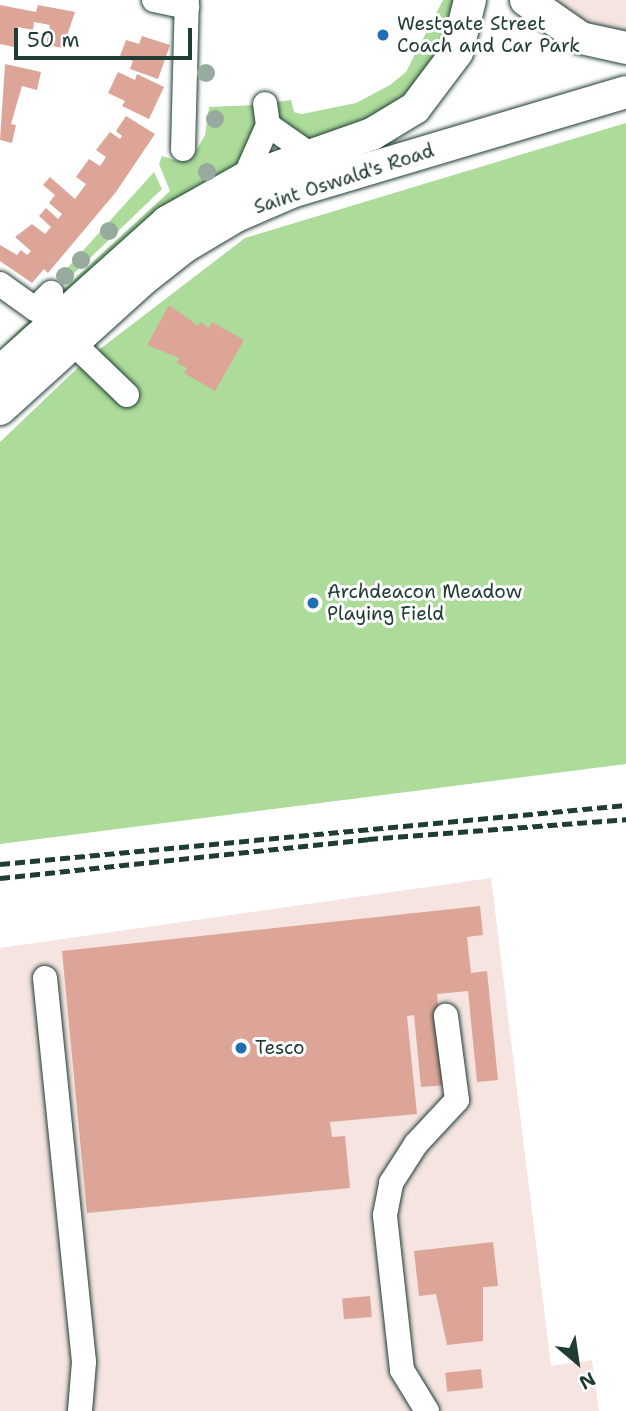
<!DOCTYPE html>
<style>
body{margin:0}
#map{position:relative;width:626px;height:1411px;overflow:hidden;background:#fff;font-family:"Shantell Sans",sans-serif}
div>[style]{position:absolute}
.built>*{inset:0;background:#f5e4e0}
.green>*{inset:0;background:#acdb9a}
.building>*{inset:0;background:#dda598;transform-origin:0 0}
.roads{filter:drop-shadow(0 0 2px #1f3d34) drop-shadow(0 0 2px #1f3d34)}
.minor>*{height:24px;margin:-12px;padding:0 12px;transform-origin:12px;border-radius:12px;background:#fff}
.major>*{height:32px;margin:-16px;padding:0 16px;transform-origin:16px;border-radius:16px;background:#fff}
.rail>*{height:5px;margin-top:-2.5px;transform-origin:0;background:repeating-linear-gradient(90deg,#1f3d34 0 10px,transparent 0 15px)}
.trees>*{width:18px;height:18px;margin:-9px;border-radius:50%;background:#97aa9e}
.dots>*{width:19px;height:19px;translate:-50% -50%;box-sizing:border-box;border:4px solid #fff;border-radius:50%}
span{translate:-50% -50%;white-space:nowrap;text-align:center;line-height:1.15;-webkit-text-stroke:6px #fff;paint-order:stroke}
.poi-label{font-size:19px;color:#1f3d34}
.left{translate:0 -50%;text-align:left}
.street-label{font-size:19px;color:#1f3d34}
.north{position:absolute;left:542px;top:1327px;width:70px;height:70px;-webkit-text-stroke:5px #fff;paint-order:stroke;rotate:151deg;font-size:19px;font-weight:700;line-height:28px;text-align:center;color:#1f3d34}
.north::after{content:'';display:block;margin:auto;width:24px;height:32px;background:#1f3d34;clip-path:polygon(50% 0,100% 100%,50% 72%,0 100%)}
.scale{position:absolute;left:14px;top:28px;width:178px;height:32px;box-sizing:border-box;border:4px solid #1f3d34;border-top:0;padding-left:9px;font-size:21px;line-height:24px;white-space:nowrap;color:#1f3d34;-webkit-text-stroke:5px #fff;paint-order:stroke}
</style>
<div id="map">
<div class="built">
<i style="clip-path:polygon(526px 0,626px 0,626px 48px)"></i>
<i style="clip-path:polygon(491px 878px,551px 1366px,592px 1360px,599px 1411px,0 1411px,0 948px)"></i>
</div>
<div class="green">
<i style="clip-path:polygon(443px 0,454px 0,444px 38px,433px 61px,403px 97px,364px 122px,313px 141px,303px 140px,281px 126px,270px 103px,291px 100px,294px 112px,302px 114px,356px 103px,390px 85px,406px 72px)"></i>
<i style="clip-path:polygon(258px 105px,257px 126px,242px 167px,0 357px,0 349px,20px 329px,170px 191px,159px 164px,162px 156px,178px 161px,193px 156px,205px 135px,209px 107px)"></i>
<i style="clip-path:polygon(626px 123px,626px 764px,0 844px,0 442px,87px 359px,245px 238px)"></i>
<i style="clip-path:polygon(154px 172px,162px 189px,65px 282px,60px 276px)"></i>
</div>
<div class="building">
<i style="clip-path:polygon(0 5px,36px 12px,38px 5px,75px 12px,63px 48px,46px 45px,50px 25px,34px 22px,33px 30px,18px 27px,14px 47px,0 44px)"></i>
<i style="clip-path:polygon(142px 36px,170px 45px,158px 79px,130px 69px,133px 61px,120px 56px,126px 40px,139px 44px)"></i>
<i style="clip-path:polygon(5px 64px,41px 72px,37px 90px,22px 86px,11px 124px,16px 125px,12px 143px,0 140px)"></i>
<i style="clip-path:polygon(118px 72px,135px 80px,137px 74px,164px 87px,149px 119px,122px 106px,125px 101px,108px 93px)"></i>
<i style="clip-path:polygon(126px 116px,155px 134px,116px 192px,48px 273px,44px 269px,32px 283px,0 261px,0 245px,17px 255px,21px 250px,27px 255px,31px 251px,15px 237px,32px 224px,45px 234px,51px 227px,39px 216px,46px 208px,58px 219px,62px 214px,49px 203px,55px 195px,43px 185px,50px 177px,75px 199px,86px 184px,76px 177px,89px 159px,100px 166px,106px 157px,96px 150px,110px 132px,120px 139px,122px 136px,116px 131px)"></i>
<i style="clip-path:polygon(169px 305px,198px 326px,200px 322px,209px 328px,212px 322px,244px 340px,215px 391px,184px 373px,187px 368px,177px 363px,179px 358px,147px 345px)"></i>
<i style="clip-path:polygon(480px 906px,483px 935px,467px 937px,471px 973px,487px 971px,498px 1080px,477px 1082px,468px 991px,437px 994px,446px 1085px,421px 1087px,414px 1015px,407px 1016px,417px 1114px,330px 1122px,332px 1137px,345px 1136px,350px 1188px,87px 1213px,62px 951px)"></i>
<i style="clip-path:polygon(493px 1242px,498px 1286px,483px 1287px,483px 1341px,447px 1345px,436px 1294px,419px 1296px,414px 1251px)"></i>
<i style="left:370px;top:1296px;width:21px;height:28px;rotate:85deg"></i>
<i style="left:481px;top:1369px;width:19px;height:36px;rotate:84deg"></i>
</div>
<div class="roads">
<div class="minor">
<i style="left:154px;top:0;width:34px;rotate:12deg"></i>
<i style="left:268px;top:125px;width:52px;rotate:34.9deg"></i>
<i style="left:183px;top:149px;width:149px;rotate:-88.5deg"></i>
<i style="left:244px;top:179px;width:59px;rotate:-66deg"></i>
<i style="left:268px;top:125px;width:21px;rotate:-98deg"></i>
<i style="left:0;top:284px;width:43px;rotate:35.5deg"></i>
<i style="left:35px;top:309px;width:23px;rotate:-45deg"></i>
<i style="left:73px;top:343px;width:75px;rotate:43.9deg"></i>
<i style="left:45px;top:978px;width:386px;rotate:84.2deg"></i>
<i style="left:84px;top:1362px;width:49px;rotate:94.7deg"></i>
<i style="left:427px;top:1411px;width:48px;rotate:-121.4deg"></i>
<i style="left:402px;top:1370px;width:156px;rotate:-96.3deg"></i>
<i style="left:385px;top:1215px;width:33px;rotate:-79deg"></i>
<i style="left:391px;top:1183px;width:46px;rotate:-57.3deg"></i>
<i style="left:416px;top:1144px;width:60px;rotate:-47deg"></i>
<i style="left:457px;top:1100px;width:85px;rotate:-97.5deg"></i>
</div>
<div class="major">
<i style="left:526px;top:0;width:67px;rotate:34.6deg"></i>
<i style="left:581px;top:38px;width:46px;rotate:12.5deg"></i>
<i style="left:0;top:372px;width:224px;rotate:-41.9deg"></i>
<i style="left:167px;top:222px;width:88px;rotate:-29.2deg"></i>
<i style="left:244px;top:179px;width:136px;rotate:-19.4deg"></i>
<i style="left:372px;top:134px;width:50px;rotate:-31.2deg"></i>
<i style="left:415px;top:108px;width:70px;rotate:-53.1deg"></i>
<i style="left:457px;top:52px;width:54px;rotate:-76deg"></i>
<i style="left:0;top:409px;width:190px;rotate:-42.2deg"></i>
<i style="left:141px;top:281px;width:55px;rotate:-38.3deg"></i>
<i style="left:184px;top:247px;width:61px;rotate:-30.8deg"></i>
<i style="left:236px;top:216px;width:63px;rotate:-23.3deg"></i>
<i style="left:294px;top:191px;width:346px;rotate:-16.6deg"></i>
</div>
</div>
<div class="rail">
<i style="left:0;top:864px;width:629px;rotate:-5.38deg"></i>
<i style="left:0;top:878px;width:370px;rotate:-6deg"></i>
<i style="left:368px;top:839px;width:259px;rotate:-4.4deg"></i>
</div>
<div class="trees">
<i style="left:206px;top:73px"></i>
<i style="left:215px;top:119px"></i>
<i style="left:207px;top:172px"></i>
<i style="left:109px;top:231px"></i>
<i style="left:81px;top:260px"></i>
<i style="left:65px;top:276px"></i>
</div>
<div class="dots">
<i style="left:383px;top:35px;background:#1f6fb2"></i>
<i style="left:313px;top:603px;background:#1f6fb2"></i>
<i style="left:241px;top:1048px;background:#1f6fb2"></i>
</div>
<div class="poi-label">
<span class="left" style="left:397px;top:35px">Westgate Street<br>Coach and Car Park</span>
<span class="left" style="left:327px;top:603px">Archdeacon Meadow<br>Playing Field</span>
<span class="left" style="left:255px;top:1048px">Tesco</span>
</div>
<div class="street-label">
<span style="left:344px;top:179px;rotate:-18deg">Saint Oswald's Road</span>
</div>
<div class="north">N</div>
<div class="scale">50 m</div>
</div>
